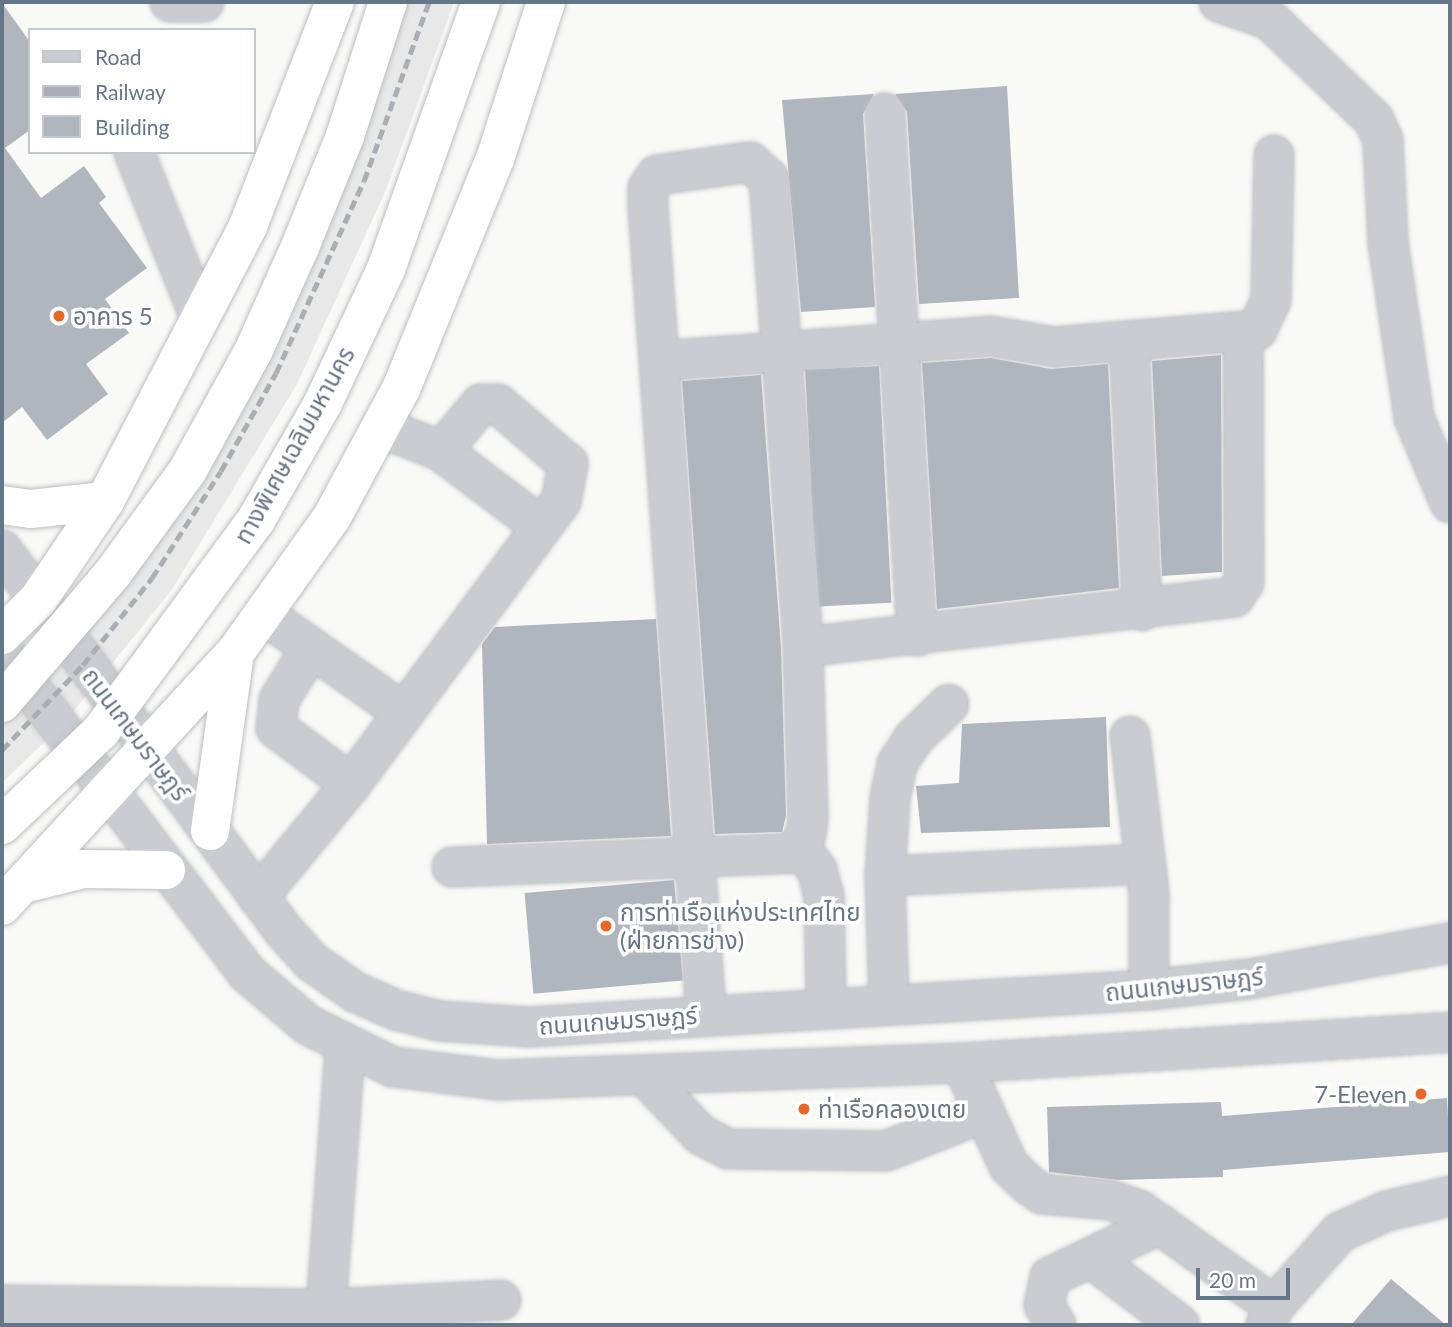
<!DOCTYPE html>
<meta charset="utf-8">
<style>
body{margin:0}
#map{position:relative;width:1452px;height:1327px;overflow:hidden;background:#f9f9f6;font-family:Lato,"Noto Sans Thai",sans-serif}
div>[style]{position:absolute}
.built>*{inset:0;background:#e7e8e7}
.building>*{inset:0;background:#afb6bd;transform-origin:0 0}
.roads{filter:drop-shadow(0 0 2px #bbbec2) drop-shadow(0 0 2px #bbbec2)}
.minor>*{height:38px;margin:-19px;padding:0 19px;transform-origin:19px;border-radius:19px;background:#c9ccd0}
.highway>*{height:38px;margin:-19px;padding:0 19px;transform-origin:19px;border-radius:19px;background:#fff}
.rail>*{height:5px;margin-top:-2.5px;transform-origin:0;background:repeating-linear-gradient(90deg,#a9aeb5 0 10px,transparent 0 15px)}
.bridges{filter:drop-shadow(0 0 2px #bbbec2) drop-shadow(0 0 2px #bbbec2)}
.highway-bridge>*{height:38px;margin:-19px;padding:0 19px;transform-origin:19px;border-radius:19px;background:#fff}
.dots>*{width:19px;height:19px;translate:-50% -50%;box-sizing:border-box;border:4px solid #fff;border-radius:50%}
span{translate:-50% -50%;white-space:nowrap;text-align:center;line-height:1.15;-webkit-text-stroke:7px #fff;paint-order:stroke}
.poi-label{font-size:24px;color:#667689}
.left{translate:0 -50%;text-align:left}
.right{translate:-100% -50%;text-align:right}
.street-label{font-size:24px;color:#667689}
.frame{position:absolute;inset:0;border:4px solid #667689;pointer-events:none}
.legend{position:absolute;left:28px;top:28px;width:228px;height:126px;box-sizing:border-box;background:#fff;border:2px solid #c2c8d0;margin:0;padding:9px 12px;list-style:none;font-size:21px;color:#667689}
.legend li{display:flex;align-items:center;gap:14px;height:35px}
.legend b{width:35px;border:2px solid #c2c8d0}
.scale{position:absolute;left:1196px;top:1268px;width:94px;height:32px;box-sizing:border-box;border:4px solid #667689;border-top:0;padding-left:9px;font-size:21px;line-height:24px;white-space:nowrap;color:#667689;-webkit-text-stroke:5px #fff;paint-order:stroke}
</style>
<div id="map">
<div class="built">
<i style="clip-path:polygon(405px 2px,454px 2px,386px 190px,297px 384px,171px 591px,63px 724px,2px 783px,2px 718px,133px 564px)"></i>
</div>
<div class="building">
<i style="clip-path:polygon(2px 3px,30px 42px,30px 130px,5px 148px,41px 198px,84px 166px,106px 197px,99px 203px,147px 268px,105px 299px,129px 333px,86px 364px,108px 394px,47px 440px,22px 407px,2px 423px)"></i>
<i style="clip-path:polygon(1007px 86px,1019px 298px,919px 304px,907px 112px,895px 94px)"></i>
<i style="clip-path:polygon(874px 94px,863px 114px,875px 307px,801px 312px,782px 100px)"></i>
<i style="clip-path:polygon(1221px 355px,1222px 572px,1162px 576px,1152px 361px)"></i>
<i style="clip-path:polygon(991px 358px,1051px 369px,1108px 364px,1119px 588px,937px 609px,922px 363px)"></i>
<i style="left:879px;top:366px;width:237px;height:74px;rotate:87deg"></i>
<i style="clip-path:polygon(761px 375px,781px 648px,786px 816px,782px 832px,715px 834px,682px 381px)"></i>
<i style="clip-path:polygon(656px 619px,671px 836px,487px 844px,482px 644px,495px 627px)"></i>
<i style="clip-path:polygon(1106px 717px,1110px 827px,921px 833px,916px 786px,959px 783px,962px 724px)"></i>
<i style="left:674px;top:880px;width:101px;height:150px;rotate:85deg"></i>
<i style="clip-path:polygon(1447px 1098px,1450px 1152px,1223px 1170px,1223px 1177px,1118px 1180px,1049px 1172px,1047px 1107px,1221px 1102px,1222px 1116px)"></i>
<i style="clip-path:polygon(1391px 1279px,1446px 1325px,1351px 1325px)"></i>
</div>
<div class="roads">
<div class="minor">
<i style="left:170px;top:2px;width:34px"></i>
<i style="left:1219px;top:2px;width:54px;rotate:19.4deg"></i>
<i style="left:1270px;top:20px;width:144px;rotate:43.9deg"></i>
<i style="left:1374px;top:120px;width:22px;rotate:66deg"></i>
<i style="left:1383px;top:140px;width:103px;rotate:87.2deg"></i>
<i style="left:1388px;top:243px;width:177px;rotate:81.5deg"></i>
<i style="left:1414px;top:418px;width:92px;rotate:67deg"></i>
<i style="left:885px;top:113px;width:524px;rotate:86.5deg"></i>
<i style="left:134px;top:152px;width:178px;rotate:68.2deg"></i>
<i style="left:1129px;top:342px;width:269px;rotate:87.2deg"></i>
<i style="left:660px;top:361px;width:331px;rotate:-4.3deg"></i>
<i style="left:990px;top:336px;width:65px;rotate:9.8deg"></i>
<i style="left:1054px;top:347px;width:204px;rotate:-4.8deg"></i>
<i style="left:1257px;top:330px;width:33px;rotate:-65deg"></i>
<i style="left:1271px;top:300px;width:145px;rotate:-88.8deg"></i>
<i style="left:380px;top:427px;width:66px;rotate:21.5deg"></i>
<i style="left:441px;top:451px;width:126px;rotate:37deg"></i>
<i style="left:2px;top:550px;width:474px;rotate:53.5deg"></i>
<i style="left:284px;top:931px;width:42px;rotate:47.9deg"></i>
<i style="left:312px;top:962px;width:52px;rotate:34.9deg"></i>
<i style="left:355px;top:992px;width:45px;rotate:23.7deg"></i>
<i style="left:396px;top:1010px;width:44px;rotate:14.3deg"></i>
<i style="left:439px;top:1021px;width:90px;rotate:3.8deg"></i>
<i style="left:529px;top:1027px;width:621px;rotate:-3.42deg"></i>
<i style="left:1149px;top:990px;width:101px;rotate:-6.3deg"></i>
<i style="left:1249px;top:979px;width:204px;rotate:-10.2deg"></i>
<i style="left:263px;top:614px;width:171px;rotate:35deg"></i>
<i style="left:311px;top:648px;width:61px;rotate:121.6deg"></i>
<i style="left:279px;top:700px;width:28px;rotate:96deg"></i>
<i style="left:276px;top:728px;width:94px;rotate:36.7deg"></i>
<i style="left:2px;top:651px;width:405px;rotate:52.7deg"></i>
<i style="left:247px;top:973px;width:80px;rotate:40.4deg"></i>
<i style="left:308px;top:1025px;width:95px;rotate:26.3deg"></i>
<i style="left:393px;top:1067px;width:105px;rotate:7.1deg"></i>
<i style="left:497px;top:1080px;width:465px;rotate:-2.1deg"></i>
<i style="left:962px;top:1063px;width:489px;rotate:-3.6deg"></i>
<i style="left:1130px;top:736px;width:159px;rotate:83.1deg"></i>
<i style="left:1149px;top:894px;width:96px;rotate:90deg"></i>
<i style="left:801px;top:848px;width:27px;rotate:54deg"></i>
<i style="left:817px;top:870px;width:27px;rotate:75deg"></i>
<i style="left:824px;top:896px;width:109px;rotate:88.9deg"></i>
<i style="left:452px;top:867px;width:343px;rotate:-2.3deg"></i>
<i style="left:795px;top:853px;width:22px;rotate:-60deg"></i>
<i style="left:806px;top:834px;width:17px;rotate:-83deg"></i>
<i style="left:808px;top:817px;width:170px;rotate:-91.7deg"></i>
<i style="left:803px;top:647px;width:434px;rotate:-6.6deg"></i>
<i style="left:1234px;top:597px;width:18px;rotate:-56deg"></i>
<i style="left:1244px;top:582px;width:249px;rotate:-90.2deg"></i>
<i style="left:885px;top:876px;width:260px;rotate:-2.6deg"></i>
<i style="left:258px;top:897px;width:146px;rotate:-50.5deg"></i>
<i style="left:351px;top:784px;width:352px;rotate:-53.4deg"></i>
<i style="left:561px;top:501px;width:38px;rotate:-79deg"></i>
<i style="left:568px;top:464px;width:92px;rotate:-139.4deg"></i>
<i style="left:498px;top:404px;width:17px;rotate:180deg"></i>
<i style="left:481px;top:404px;width:62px;rotate:130.4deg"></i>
<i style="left:889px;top:1003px;width:127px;rotate:-91.8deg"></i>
<i style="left:885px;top:876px;width:78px;rotate:-86.3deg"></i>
<i style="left:890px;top:798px;width:35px;rotate:-78deg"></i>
<i style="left:897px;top:764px;width:30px;rotate:-57deg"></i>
<i style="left:913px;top:739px;width:50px;rotate:-44.2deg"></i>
<i style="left:706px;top:1013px;width:808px;rotate:-94.12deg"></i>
<i style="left:648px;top:207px;width:19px;rotate:-90deg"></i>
<i style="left:648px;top:188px;width:16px;rotate:-55deg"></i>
<i style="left:657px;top:175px;width:94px;rotate:-8deg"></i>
<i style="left:750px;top:162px;width:25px;rotate:42deg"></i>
<i style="left:769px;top:179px;width:469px;rotate:85.8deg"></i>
<i style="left:962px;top:1063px;width:113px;rotate:65.5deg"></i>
<i style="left:1009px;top:1166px;width:28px;rotate:44deg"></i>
<i style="left:1029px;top:1185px;width:16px;rotate:35deg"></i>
<i style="left:1042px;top:1194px;width:68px;rotate:5deg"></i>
<i style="left:1110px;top:1200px;width:31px;rotate:19deg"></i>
<i style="left:1139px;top:1210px;width:166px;rotate:35.4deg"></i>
<i style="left:1274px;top:1306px;width:21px;rotate:113deg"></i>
<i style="left:644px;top:1075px;width:83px;rotate:46.5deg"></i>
<i style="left:701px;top:1135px;width:30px;rotate:27deg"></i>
<i style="left:728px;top:1149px;width:158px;rotate:0.7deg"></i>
<i style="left:886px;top:1151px;width:103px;rotate:-21.6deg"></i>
<i style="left:1091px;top:1258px;width:111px;rotate:37deg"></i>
<i style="left:2px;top:1305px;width:324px;rotate:0.7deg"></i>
<i style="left:326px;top:1309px;width:262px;rotate:-85.8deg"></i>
<i style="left:1274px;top:1306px;width:99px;rotate:-48.3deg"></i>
<i style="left:1340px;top:1232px;width:51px;rotate:-24.1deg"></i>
<i style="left:1387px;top:1211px;width:65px;rotate:-13.4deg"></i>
<i style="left:326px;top:1309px;width:175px;rotate:-2.9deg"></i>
<i style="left:1056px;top:1325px;width:23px;rotate:-121deg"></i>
<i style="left:1044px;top:1305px;width:29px;rotate:-78deg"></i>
<i style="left:1050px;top:1277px;width:122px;rotate:-25.7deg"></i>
</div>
<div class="highway">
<i style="left:2px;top:505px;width:29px;rotate:8deg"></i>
<i style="left:31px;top:509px;width:74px;rotate:-6.2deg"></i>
<i style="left:2px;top:635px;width:50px;rotate:-44.2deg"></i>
<i style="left:38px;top:600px;width:120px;rotate:-55.9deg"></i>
<i style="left:105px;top:501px;width:310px;rotate:-62.5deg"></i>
<i style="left:248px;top:226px;width:240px;rotate:-68.8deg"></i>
<i style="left:210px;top:831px;width:180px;rotate:-82deg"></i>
<i style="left:23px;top:884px;width:62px;rotate:-14deg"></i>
<i style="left:83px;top:869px;width:83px;rotate:0.7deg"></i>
<i style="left:2px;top:906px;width:344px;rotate:-47.4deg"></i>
<i style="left:235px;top:653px;width:167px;rotate:-54.5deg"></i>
<i style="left:332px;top:517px;width:145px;rotate:-61.7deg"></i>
<i style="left:401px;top:389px;width:248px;rotate:-67.8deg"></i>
<i style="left:495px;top:159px;width:165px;rotate:-72deg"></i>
</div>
</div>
<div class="rail">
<i style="left:2px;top:750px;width:117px;rotate:-46.4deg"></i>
<i style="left:83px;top:665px;width:111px;rotate:-51.6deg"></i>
<i style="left:152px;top:578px;width:127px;rotate:-57.2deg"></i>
<i style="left:221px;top:471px;width:112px;rotate:-60.7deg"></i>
<i style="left:276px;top:373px;width:211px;rotate:-65.4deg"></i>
<i style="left:364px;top:181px;width:190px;rotate:-70deg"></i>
</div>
<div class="bridges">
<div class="highway-bridge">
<i style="left:2px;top:703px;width:171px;rotate:-49.5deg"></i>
<i style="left:113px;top:573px;width:127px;rotate:-53.9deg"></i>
<i style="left:188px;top:470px;width:135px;rotate:-61.2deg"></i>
<i style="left:253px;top:352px;width:115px;rotate:-65.9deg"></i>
<i style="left:300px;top:247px;width:120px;rotate:-67.9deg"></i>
<i style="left:345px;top:136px;width:141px;rotate:-72.2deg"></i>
<i style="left:2px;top:825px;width:137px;rotate:-43.5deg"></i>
<i style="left:101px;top:731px;width:262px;rotate:-53.7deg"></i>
<i style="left:256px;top:520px;width:135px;rotate:-60.2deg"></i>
<i style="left:323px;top:403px;width:148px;rotate:-64.8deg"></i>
<i style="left:386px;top:269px;width:283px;rotate:-70.4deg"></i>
</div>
</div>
<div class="dots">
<i style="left:59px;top:316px;background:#ec6523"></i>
<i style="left:606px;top:926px;background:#ec6523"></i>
<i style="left:1421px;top:1094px;background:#ec6523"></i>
<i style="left:804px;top:1109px;background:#ec6523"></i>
</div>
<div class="poi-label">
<span class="left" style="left:73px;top:316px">อาคาร 5</span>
<span class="left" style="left:620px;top:926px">การท่าเรือแห่งประเทศไทย<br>(ฝ่ายการช่าง)</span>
<span class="right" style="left:1407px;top:1094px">7-Eleven</span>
<span class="left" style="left:818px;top:1109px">ท่าเรือคลองเตย</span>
</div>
<div class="street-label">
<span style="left:294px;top:445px;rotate:-61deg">ทางพิเศษเฉลิมมหานคร</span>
<span style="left:136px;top:734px;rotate:53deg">ถนนเกษมราษฎร์</span>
<span style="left:1184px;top:984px;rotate:-6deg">ถนนเกษมราษฎร์</span>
<span style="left:618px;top:1020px;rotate:-4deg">ถนนเกษมราษฎร์</span>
</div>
<div class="frame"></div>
<ul class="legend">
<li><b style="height:9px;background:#c9ccd0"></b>Road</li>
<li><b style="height:9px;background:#a9aeb5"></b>Railway</li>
<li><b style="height:19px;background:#afb6bd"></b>Building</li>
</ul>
<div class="scale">20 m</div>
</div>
